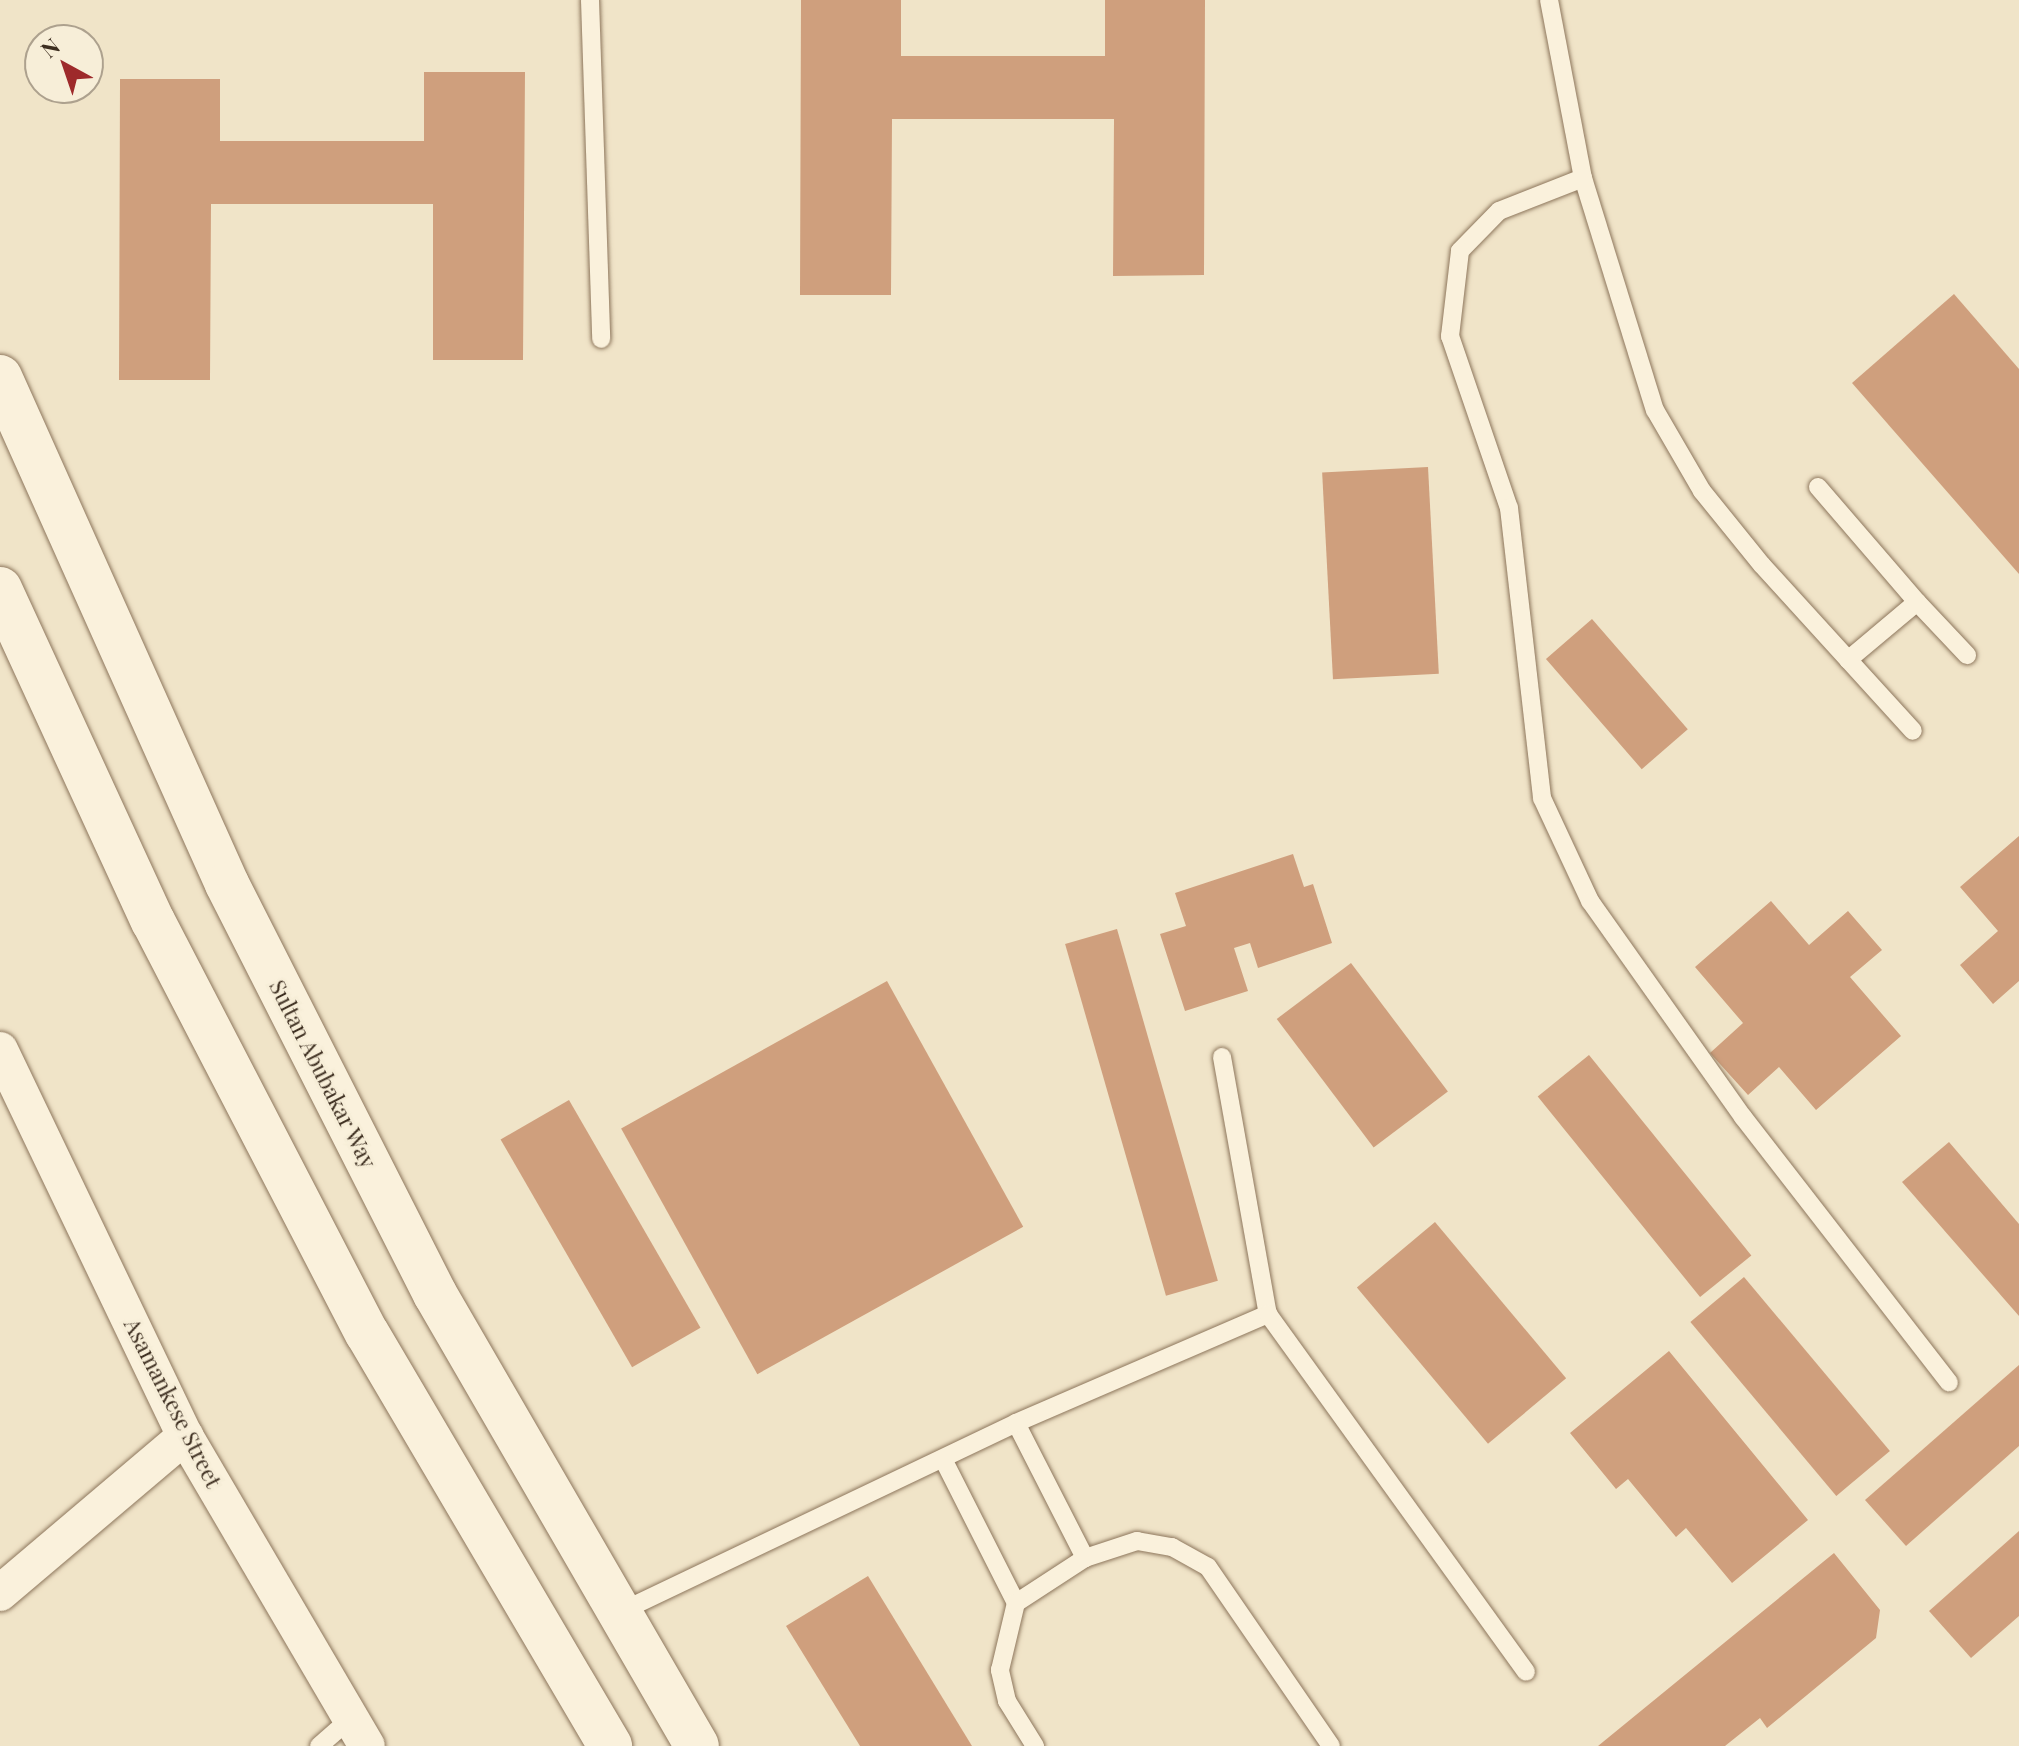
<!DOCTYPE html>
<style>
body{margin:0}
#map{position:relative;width:2019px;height:1746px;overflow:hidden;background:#f0e4c8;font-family:"Playfair Display",serif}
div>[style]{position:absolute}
.building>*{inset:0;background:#cf9f7d;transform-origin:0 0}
.roads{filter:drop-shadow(0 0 2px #8d765c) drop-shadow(0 0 2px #8d765c)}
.service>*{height:18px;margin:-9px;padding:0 9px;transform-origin:9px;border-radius:9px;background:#faf1dc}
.minor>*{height:36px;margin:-18px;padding:0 18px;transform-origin:18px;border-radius:18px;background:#faf1dc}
.secondary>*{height:44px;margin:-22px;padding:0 22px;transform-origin:22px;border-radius:22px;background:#faf1dc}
span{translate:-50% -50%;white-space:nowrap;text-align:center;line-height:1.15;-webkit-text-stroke:6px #f7eed8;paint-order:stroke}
.street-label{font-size:22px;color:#3d2e20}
.north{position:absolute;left:24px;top:24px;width:80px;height:80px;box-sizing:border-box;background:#f7eed8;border:2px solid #ada18e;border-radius:50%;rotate:320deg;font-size:22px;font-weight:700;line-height:32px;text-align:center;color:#3d2e20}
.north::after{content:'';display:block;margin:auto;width:28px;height:36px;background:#9e2a2b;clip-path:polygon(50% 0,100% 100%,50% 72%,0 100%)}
</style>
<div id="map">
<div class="building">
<i style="clip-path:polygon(801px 0,901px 0,901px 56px,1105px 56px,1105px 0,1205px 0,1204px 275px,1113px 276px,1114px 119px,892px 119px,891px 295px,800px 295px)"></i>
<i style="clip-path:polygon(424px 72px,525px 72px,523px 360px,433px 360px,433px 204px,211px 204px,210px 380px,119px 380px,120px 79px,220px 79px,220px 141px,424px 141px)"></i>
<i style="clip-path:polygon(1954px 294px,2019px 369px,2019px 574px,1852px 383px)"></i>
<i style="left:1428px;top:467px;width:207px;height:106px;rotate:87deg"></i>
<i style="left:1592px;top:619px;width:146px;height:61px;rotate:49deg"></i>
<i style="clip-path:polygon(2019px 836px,2019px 981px,1993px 1004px,1960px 965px,1998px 931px,1960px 887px)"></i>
<i style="clip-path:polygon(1293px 854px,1304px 887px,1313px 884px,1332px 943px,1258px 968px,1250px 943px,1234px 948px,1248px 991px,1185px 1011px,1160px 934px,1186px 926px,1175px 893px)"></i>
<i style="clip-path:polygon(1771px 901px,1809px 945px,1848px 911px,1882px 950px,1850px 977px,1901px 1036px,1816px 1110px,1779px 1067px,1748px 1095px,1710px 1053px,1743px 1023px,1695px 967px)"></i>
<i style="left:1117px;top:929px;width:366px;height:54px;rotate:74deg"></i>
<i style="left:1351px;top:963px;width:161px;height:93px;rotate:53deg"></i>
<i style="left:887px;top:981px;width:281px;height:304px;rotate:61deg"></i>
<i style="left:1589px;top:1055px;width:258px;height:66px;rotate:51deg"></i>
<i style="left:569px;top:1100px;width:263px;height:79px;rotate:60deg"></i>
<i style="clip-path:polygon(1949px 1142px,2019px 1224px,2019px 1316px,1902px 1182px)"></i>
<i style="left:1435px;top:1222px;width:204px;height:102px;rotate:50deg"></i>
<i style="left:1744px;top:1277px;width:227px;height:70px;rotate:50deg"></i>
<i style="clip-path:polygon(1669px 1351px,1808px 1520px,1732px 1583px,1686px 1528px,1676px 1537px,1628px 1479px,1616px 1489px,1570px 1433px)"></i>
<i style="clip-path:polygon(2019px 1365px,2019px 1446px,1906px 1546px,1865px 1500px)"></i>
<i style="clip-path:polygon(2019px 1531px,2019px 1616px,1971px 1658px,1929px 1611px)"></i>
<i style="clip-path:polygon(1834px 1553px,1880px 1610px,1876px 1638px,1767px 1728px,1760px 1718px,1725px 1746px,1598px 1746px)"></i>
<i style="clip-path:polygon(868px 1576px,972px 1746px,860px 1746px,786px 1626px)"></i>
</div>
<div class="roads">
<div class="service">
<i style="left:590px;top:0;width:339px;rotate:88.1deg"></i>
<i style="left:1549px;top:0;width:181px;rotate:79.2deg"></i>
<i style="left:1583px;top:178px;width:243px;rotate:72.8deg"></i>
<i style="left:1655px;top:410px;width:94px;rotate:59.9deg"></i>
<i style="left:1702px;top:491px;width:95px;rotate:51deg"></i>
<i style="left:1762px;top:565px;width:224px;rotate:47.7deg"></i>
<i style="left:1583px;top:178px;width:90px;rotate:158.6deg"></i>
<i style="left:1499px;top:211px;width:56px;rotate:134.3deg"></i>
<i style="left:1460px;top:251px;width:86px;rotate:96.7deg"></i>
<i style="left:1450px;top:336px;width:182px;rotate:71.1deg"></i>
<i style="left:1509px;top:508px;width:292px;rotate:83.5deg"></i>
<i style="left:1542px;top:798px;width:114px;rotate:65deg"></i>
<i style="left:1590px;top:901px;width:265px;rotate:54.7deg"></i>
<i style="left:1743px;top:1117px;width:336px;rotate:52.2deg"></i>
<i style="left:1818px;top:487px;width:152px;rotate:49.3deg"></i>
<i style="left:1917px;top:602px;width:90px;rotate:140deg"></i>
<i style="left:1917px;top:602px;width:73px;rotate:46.7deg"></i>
<i style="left:1222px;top:1057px;width:261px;rotate:79.9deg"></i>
<i style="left:1016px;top:1423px;width:152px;rotate:62.9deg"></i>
<i style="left:943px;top:1459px;width:161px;rotate:63.1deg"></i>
<i style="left:618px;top:1613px;width:441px;rotate:-25.5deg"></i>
<i style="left:1016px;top:1423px;width:275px;rotate:-23.4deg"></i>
<i style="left:1268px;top:1314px;width:441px;rotate:54.2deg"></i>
<i style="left:319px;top:1746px;width:41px;rotate:-41.1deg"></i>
<i style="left:1035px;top:1746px;width:53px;rotate:-121.9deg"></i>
<i style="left:1007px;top:1701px;width:32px;rotate:-103deg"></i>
<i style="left:1000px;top:1670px;width:69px;rotate:-76.6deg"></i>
<i style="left:1016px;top:1603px;width:82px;rotate:-33.1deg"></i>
<i style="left:1085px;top:1558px;width:55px;rotate:-18.1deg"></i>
<i style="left:1137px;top:1541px;width:36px;rotate:10deg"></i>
<i style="left:1172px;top:1547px;width:41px;rotate:29.1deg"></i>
<i style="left:1208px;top:1567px;width:217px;rotate:55.5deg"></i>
</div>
<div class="minor">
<i style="left:0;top:1050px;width:428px;rotate:64.4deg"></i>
<i style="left:185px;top:1436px;width:359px;rotate:59.6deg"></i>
<i style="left:0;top:1593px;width:243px;rotate:-40.3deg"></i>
</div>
<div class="secondary">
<i style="left:0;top:377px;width:555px;rotate:65.88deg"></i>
<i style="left:227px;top:884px;width:460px;rotate:63.1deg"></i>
<i style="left:435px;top:1294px;width:522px;rotate:59.9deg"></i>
<i style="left:0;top:589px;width:366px;rotate:65.3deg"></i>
<i style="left:153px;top:921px;width:464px;rotate:62.6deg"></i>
<i style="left:367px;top:1333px;width:479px;rotate:59.5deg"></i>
</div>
</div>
<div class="street-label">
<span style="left:323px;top:1074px;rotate:63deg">Sultan Abubakar Way</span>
<span style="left:173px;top:1403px;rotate:63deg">Asamankese Street</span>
</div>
<div class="north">N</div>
</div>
